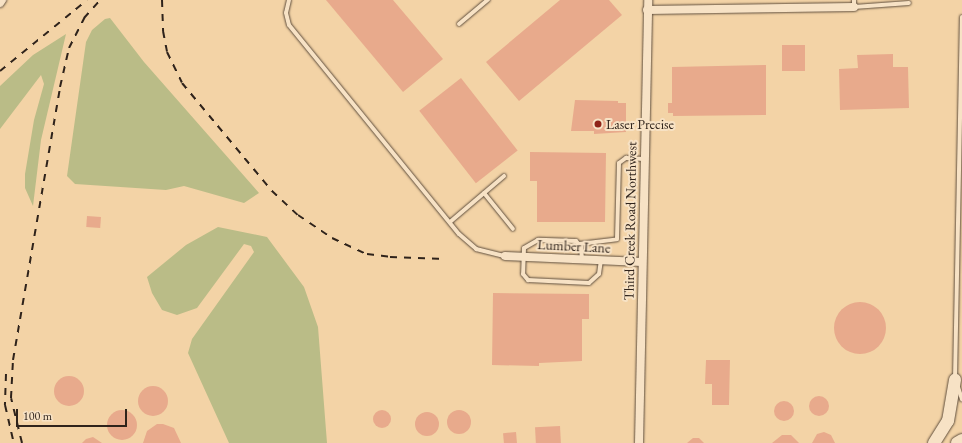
<!DOCTYPE html>
<style>
body{margin:0}
#map{position:relative;width:962px;height:443px;overflow:hidden;background:#f3d3a6;font-family:"EB Garamond",serif}
div>[style]{position:absolute}
.green>*{inset:0;background:#babc87}
.building>*{inset:0;background:#e8aa8c;transform-origin:0 0}
.round{border-radius:50%}
.roads{filter:drop-shadow(0 0 1px #604f3e) drop-shadow(0 0 1px #604f3e)}
.lane>*{height:4px;margin:-2px;padding:0 2px;transform-origin:2px;border-radius:2px;background:#f7e2c5}
.street>*{height:8px;margin:-4px;padding:0 4px;transform-origin:4px;border-radius:4px;background:#f7e2c5}
.secondary>*{height:12px;margin:-6px;padding:0 6px;transform-origin:6px;border-radius:6px;background:#f7e2c5}
.rail>*{height:2px;margin-top:-1px;transform-origin:0;background:repeating-linear-gradient(90deg,#2f231b 0 7px,transparent 0 14px)}
.dots>*{width:11px;height:11px;translate:-50% -50%;box-sizing:border-box;border:2px solid #f7e2c5;border-radius:50%}
span{translate:-50% -50%;white-space:nowrap;text-align:center;line-height:1.15;-webkit-text-stroke:4px #f7e2c5;paint-order:stroke}
.poi-label{font-size:14px;color:#2f231b}
.left{translate:0 -50%;text-align:left}
.street-label{font-size:14px;color:#2f231b}
.scale{position:absolute;left:16px;top:409px;width:111px;height:18px;box-sizing:border-box;border:2px solid #2f231b;border-top:0;padding-left:5px;font-size:12px;line-height:14px;white-space:nowrap;color:#2f231b;-webkit-text-stroke:3px #f7e2c5;paint-order:stroke}
</style>
<div id="map">
<div class="green">
<i style="clip-path:polygon(110px 18px,144px 62px,259px 193px,244px 203px,184px 186px,166px 190px,75px 184px,67px 176px,86px 42px,92px 30px,105px 19px)"></i>
<i style="clip-path:polygon(66px 34px,41px 140px,33px 206px,25px 188px,25px 174px,34px 120px,44px 84px,41px 75px,0 129px,0 86px,33px 55px)"></i>
<i style="clip-path:polygon(218px 227px,267px 237px,304px 287px,318px 327px,327px 443px,229px 443px,188px 353px,192px 339px,254px 252px,251px 246px,244px 244px,197px 308px,177px 315px,162px 310px,152px 293px,147px 277px,186px 245px)"></i>
</div>
<div class="building">
<i style="clip-path:polygon(326px 0,393px 0,443px 59px,403px 92px)"></i>
<i style="clip-path:polygon(560px 0,609px 0,622px 15px,519px 101px,486px 62px)"></i>
<i style="left:782px;top:45px;width:23px;height:26px"></i>
<i style="clip-path:polygon(893px 54px,893px 67px,908px 67px,909px 108px,840px 110px,839px 69px,858px 68px,857px 55px)"></i>
<i style="clip-path:polygon(766px 65px,766px 115px,673px 116px,673px 113px,668px 113px,668px 103px,672px 103px,672px 67px)"></i>
<i style="left:461px;top:78px;width:92px;height:53px;rotate:52deg"></i>
<i style="clip-path:polygon(575px 100px,618px 101px,618px 103px,626px 103px,626px 132px,594px 134px,594px 131px,571px 131px)"></i>
<i style="clip-path:polygon(530px 152px,606px 153px,605px 222px,537px 222px,537px 181px,530px 181px)"></i>
<i style="left:87px;top:216px;width:14px;height:11px;rotate:4deg"></i>
<i style="clip-path:polygon(493px 293px,589px 294px,589px 319px,582px 319px,582px 361px,539px 363px,539px 366px,492px 365px)"></i>
<i class="round" style="left:834px;top:302px;width:52px;height:52px"></i>
<i style="clip-path:polygon(706px 360px,730px 360px,729px 405px,712px 405px,712px 384px,705px 384px)"></i>
<i class="round" style="left:54px;top:376px;width:30px;height:30px"></i>
<i class="round" style="left:138px;top:386px;width:30px;height:30px"></i>
<i class="round" style="left:809px;top:396px;width:20px;height:20px"></i>
<i class="round" style="left:774px;top:401px;width:20px;height:20px"></i>
<i class="round" style="left:373px;top:410px;width:18px;height:18px"></i>
<i class="round" style="left:107px;top:410px;width:30px;height:30px"></i>
<i class="round" style="left:447px;top:410px;width:24px;height:24px"></i>
<i class="round" style="left:415px;top:412px;width:24px;height:24px"></i>
<i style="clip-path:polygon(157px 424px,163px 424px,174px 428px,181px 443px,143px 443px,147px 431px)"></i>
<i style="left:560px;top:426px;width:17px;height:25px;rotate:87deg"></i>
<i style="left:516px;top:432px;width:11px;height:13px;rotate:85deg"></i>
<i style="clip-path:polygon(824px 432px,831px 435px,835px 443px,812px 443px,817px 434px)"></i>
<i style="clip-path:polygon(782px 435px,791px 435px,799px 443px,772px 443px)"></i>
<i style="clip-path:polygon(93px 437px,102px 443px,82px 443px,86px 439px)"></i>
<i style="clip-path:polygon(693px 438px,699px 438px,704px 443px,687px 443px)"></i>
</div>
<div class="roads">
<div class="lane">
<i style="left:289px;top:0;width:13px;rotate:103deg"></i>
<i style="left:286px;top:13px;width:12px;rotate:76deg"></i>
<i style="left:289px;top:25px;width:269px;rotate:50.9deg"></i>
<i style="left:459px;top:234px;width:23px;rotate:41deg"></i>
<i style="left:476px;top:249px;width:30px;rotate:14deg"></i>
<i style="left:854px;top:0;width:7px;rotate:90deg"></i>
<i style="left:854px;top:7px;width:55px;rotate:-4.2deg"></i>
<i style="left:459px;top:24px;width:38px;rotate:-40deg"></i>
<i style="left:484px;top:193px;width:46px;rotate:51.1deg"></i>
<i style="left:450px;top:222px;width:71px;rotate:-40.4deg"></i>
<i style="left:579px;top:244px;width:38px;rotate:-7deg"></i>
<i style="left:617px;top:239px;width:76px;rotate:-88.5deg"></i>
<i style="left:619px;top:163px;width:9px;rotate:-36deg"></i>
<i style="left:626px;top:158px;width:18px;rotate:3deg"></i>
<i style="left:582px;top:259px;width:12px;rotate:-95deg"></i>
<i style="left:581px;top:247px;width:8px;rotate:-130deg"></i>
<i style="left:576px;top:241px;width:38px;rotate:-178deg"></i>
<i style="left:538px;top:240px;width:16px;rotate:150deg"></i>
<i style="left:524px;top:248px;width:26px;rotate:92deg"></i>
<i style="left:523px;top:274px;width:8px;rotate:50deg"></i>
<i style="left:528px;top:280px;width:61px;rotate:2.8deg"></i>
<i style="left:589px;top:283px;width:13px;rotate:-42deg"></i>
<i style="left:599px;top:274px;width:14px;rotate:-82deg"></i>
<i style="left:955px;top:379px;width:362px;rotate:-88.9deg"></i>
<i style="left:958px;top:387px;width:13px;rotate:72deg"></i>
</div>
<div class="street">
<i style="left:0;top:3px;width:4px;rotate:-56deg"></i>
<i style="left:647px;top:10px;width:207px;rotate:-0.8deg"></i>
<i style="left:505px;top:256px;width:137px;rotate:2.5deg"></i>
<i style="left:639px;top:443px;width:443px;rotate:-88.8deg"></i>
</div>
<div class="secondary">
<i style="left:934px;top:443px;width:26px;rotate:-58deg"></i>
<i style="left:948px;top:421px;width:42px;rotate:-80.3deg"></i>
<i style="left:957px;top:443px;width:6px;rotate:-31deg"></i>
</div>
</div>
<div class="rail">
<i style="left:162px;top:0;width:31px;rotate:88deg"></i>
<i style="left:163px;top:31px;width:21px;rotate:79deg"></i>
<i style="left:167px;top:52px;width:34px;rotate:64deg"></i>
<i style="left:182px;top:83px;width:141px;rotate:50.2deg"></i>
<i style="left:272px;top:191px;width:35px;rotate:43deg"></i>
<i style="left:298px;top:215px;width:41px;rotate:34.1deg"></i>
<i style="left:332px;top:238px;width:38px;rotate:25deg"></i>
<i style="left:367px;top:254px;width:23px;rotate:7deg"></i>
<i style="left:390px;top:257px;width:55px;rotate:2.1deg"></i>
<i style="left:0;top:71px;width:112px;rotate:-39.2deg"></i>
<i style="left:6px;top:374px;width:31px;rotate:92deg"></i>
<i style="left:5px;top:405px;width:39px;rotate:77deg"></i>
<i style="left:22px;top:443px;width:46px;rotate:-103.7deg"></i>
<i style="left:11px;top:398px;width:38px;rotate:-87deg"></i>
<i style="left:13px;top:360px;width:277px;rotate:-80.2deg"></i>
<i style="left:60px;top:87px;width:40px;rotate:-77deg"></i>
<i style="left:69px;top:48px;width:34px;rotate:-63deg"></i>
<i style="left:84px;top:18px;width:24px;rotate:-48deg"></i>
</div>
<div class="dots">
<i style="left:598px;top:124px;background:#8f2418"></i>
</div>
<div class="poi-label">
<span class="left" style="left:606px;top:124px">Laser Precise</span>
</div>
<div class="street-label">
<span style="left:630px;top:221px;rotate:-89deg">Third Creek Road Northwest</span>
<span style="left:574px;top:246px;rotate:3deg">Lumber Lane</span>
</div>
<div class="scale">100 m</div>
</div>
